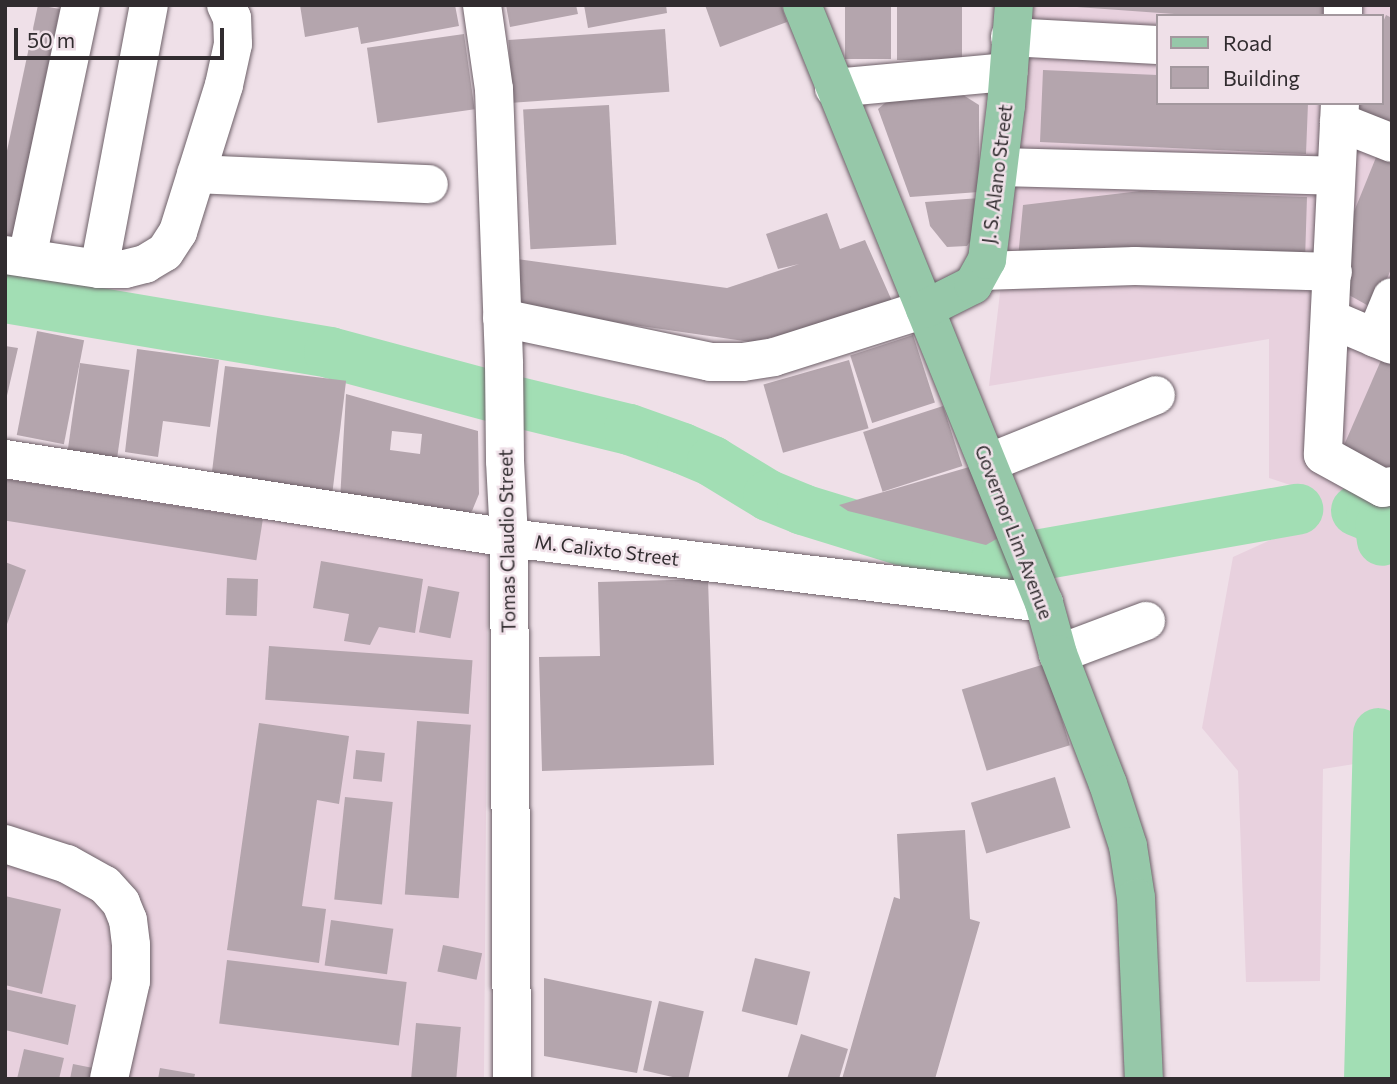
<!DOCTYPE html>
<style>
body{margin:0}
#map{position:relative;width:1397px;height:1084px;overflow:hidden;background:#efe0e8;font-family:Commissioner,sans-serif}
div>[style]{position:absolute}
.built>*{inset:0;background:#e8d1de}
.river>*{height:51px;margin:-25.5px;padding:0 25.5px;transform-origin:25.5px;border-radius:25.5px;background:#a2deb4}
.building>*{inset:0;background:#b4a5ad;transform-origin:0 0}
.roads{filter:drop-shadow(0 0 2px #6d6068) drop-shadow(0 0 2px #6d6068)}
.minor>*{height:38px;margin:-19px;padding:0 19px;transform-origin:19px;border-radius:19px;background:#fff}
.major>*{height:38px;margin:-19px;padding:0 19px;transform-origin:19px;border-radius:19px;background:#96c8a9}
span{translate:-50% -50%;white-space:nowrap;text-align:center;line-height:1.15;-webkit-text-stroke:5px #efe0e8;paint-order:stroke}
.street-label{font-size:19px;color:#312c2f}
.frame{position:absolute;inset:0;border:7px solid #312c2f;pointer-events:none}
.legend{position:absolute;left:1156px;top:14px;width:228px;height:91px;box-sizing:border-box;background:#efe0e8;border:2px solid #a3989e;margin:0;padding:9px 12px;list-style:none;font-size:21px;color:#312c2f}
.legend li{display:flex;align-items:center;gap:14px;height:35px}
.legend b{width:35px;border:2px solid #a3989e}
.scale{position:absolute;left:14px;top:28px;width:210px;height:32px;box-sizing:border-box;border:4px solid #312c2f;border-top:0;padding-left:9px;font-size:21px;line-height:24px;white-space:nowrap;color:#312c2f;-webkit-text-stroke:5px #efe0e8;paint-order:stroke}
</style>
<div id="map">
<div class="built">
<i style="clip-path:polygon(evenodd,1034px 5px,1392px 5px,1392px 758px,1323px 769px,1320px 981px,1246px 982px,1238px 771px,1202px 728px,1233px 557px,1303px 525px,1305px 490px,1269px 478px,1269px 339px,989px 386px,1034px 5px,1157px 16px,1381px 16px,1381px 103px,1157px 103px,1157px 16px)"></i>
<i style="clip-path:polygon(5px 475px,488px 551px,484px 1079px,119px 1079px,136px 902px,5px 836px)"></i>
<i style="clip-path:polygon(5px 855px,118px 908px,124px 981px,102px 1079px,5px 1079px)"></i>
</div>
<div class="river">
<i style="left:5px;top:297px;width:329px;rotate:9.6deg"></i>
<i style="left:329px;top:352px;width:170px;rotate:15deg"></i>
<i style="left:514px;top:401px;width:118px;rotate:13.7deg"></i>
<i style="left:629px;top:429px;width:56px;rotate:19.7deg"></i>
<i style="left:682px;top:448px;width:33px;rotate:23deg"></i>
<i style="left:712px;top:461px;width:66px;rotate:31.3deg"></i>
<i style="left:768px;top:495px;width:37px;rotate:22deg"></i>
<i style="left:802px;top:509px;width:160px;rotate:17.1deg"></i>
<i style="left:955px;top:556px;width:40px;rotate:8.5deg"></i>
<i style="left:995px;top:562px;width:307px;rotate:-10deg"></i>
<i style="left:1356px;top:510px;width:16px;rotate:22deg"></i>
<i style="left:1371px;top:516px;width:13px;rotate:48deg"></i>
<i style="left:1380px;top:526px;width:14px;rotate:82deg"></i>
<i style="left:1369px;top:1079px;width:346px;rotate:-88.5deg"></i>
</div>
<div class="building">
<i style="clip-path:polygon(38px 5px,60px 9px,12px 238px,5px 237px,5px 160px)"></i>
<i style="clip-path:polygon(300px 5px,455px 5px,459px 26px,361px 44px,358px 27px,305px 37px)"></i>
<i style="clip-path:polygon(506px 5px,576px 5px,578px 14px,510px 27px)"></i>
<i style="clip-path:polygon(584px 5px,666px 5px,667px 13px,588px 28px)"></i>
<i style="clip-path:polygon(705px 5px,781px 5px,787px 22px,720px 47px)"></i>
<i style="left:845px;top:5px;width:46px;height:54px"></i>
<i style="left:897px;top:5px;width:65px;height:55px"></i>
<i style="clip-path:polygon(1049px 5px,1323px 5px,1323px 16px,1202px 16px)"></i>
<i style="clip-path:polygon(1386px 15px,1392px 18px,1392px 126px,1350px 111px,1353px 103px,1381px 103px,1381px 27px)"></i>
<i style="left:665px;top:29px;width:63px;height:157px;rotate:86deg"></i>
<i style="left:464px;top:34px;width:76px;height:98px;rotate:82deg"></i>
<i style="clip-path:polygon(1043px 70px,1157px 75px,1157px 103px,1308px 103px,1306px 154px,1040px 142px)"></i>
<i style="clip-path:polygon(960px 93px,979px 105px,979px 192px,910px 197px,878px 109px,892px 97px)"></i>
<i style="left:609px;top:105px;width:140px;height:86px;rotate:87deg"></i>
<i style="clip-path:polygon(1379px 150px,1392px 156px,1392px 267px,1374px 309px,1349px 295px,1347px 229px)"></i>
<i style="clip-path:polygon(1140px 191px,1307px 197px,1305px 260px,1017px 269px,1023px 205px)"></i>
<i style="clip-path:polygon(980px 198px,981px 225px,967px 246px,947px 247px,930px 226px,925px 202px)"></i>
<i style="clip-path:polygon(827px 213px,840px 249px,865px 240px,892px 301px,822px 326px,751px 342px,516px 308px,517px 259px,727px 288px,799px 264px,778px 269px,766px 234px)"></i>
<i style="left:37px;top:331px;width:48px;height:106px;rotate:11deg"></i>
<i style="left:913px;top:335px;width:71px;height:66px;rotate:72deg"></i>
<i style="clip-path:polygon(5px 346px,18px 348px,6px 400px,5px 399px)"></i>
<i style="clip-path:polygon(137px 349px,219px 360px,210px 427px,163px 421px,158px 457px,125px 452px)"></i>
<i style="clip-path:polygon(1382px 358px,1392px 362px,1392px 466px,1389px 473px,1341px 452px)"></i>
<i style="left:849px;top:360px;width:71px;height:89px;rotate:74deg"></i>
<i style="left:80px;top:363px;width:50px;height:89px;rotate:8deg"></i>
<i style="left:225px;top:366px;width:122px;height:123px;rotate:7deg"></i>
<i style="clip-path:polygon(evenodd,346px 394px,478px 431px,479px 494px,472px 511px,467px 514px,340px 500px,346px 394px,392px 431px,422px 434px,420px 454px,390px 450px,392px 431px)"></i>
<i style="left:943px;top:406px;width:63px;height:84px;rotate:72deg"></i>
<i style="clip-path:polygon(976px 465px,1000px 537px,986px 545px,848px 511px,839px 505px)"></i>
<i style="left:5px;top:479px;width:261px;height:41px;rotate:9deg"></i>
<i style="clip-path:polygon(321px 561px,423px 579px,415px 633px,379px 627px,370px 645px,344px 641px,349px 614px,313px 608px)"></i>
<i style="clip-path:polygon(5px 562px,26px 570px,6px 627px,5px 627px)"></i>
<i style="left:227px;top:578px;width:31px;height:37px;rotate:2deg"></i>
<i style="clip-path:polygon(708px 579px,714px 765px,542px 771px,539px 657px,600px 656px,598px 582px)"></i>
<i style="left:428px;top:586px;width:32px;height:47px;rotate:11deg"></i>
<i style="left:269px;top:646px;width:204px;height:54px;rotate:4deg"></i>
<i style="left:1045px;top:664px;width:85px;height:87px;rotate:73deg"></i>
<i style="left:417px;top:721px;width:54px;height:174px;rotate:4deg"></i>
<i style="clip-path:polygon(259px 723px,349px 736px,339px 804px,317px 800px,302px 906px,326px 909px,319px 963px,227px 950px)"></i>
<i style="left:356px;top:750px;width:29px;height:29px;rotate:6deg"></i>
<i style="left:1055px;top:777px;width:53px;height:88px;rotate:73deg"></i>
<i style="left:345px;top:797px;width:48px;height:103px;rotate:6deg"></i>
<i style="clip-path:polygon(965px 830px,970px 919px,980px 922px,935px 1079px,842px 1079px,894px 897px,900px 899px,897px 834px)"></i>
<i style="clip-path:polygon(5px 896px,61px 909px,42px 994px,5px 985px)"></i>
<i style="left:331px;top:920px;width:63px;height:46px;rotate:8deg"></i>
<i style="left:443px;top:945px;width:40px;height:27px;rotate:12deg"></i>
<i style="left:755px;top:958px;width:57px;height:55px;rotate:14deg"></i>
<i style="left:227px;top:960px;width:181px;height:64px;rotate:7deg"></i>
<i style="clip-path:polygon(544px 978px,652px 1001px,637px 1073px,544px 1056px)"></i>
<i style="clip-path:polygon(5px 989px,76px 1005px,68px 1045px,5px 1030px)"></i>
<i style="left:659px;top:1001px;width:46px;height:71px;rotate:13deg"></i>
<i style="left:416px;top:1023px;width:45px;height:56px;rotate:5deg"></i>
<i style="clip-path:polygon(801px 1034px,848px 1049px,839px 1079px,787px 1079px)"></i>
<i style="clip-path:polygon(24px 1049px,64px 1058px,59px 1079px,17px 1079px)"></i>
<i style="clip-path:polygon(73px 1064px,93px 1068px,91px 1079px,70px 1079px)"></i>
<i style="clip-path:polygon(160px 1068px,195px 1074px,194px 1079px,158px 1079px)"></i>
</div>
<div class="roads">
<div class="minor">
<i style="left:482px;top:5px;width:85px;rotate:81.9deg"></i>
<i style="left:494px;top:89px;width:275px;rotate:87.9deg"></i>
<i style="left:504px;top:364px;width:97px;rotate:89.4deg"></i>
<i style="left:505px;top:461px;width:77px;rotate:87deg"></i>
<i style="left:509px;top:538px;width:541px;rotate:89.68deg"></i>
<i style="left:1343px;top:16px;width:11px;rotate:-90deg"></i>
<i style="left:1010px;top:37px;width:147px;rotate:3.1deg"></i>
<i style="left:834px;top:88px;width:175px;rotate:-5.3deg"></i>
<i style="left:1340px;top:103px;width:352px;rotate:92.8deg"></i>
<i style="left:1323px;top:455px;width:68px;rotate:28.8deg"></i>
<i style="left:1383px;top:488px;width:9px;rotate:-13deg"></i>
<i style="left:1339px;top:122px;width:57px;rotate:21.6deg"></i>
<i style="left:999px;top:167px;width:337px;rotate:1.5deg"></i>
<i style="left:196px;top:174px;width:233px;rotate:2.5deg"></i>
<i style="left:5px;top:255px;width:95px;rotate:8.5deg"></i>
<i style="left:99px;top:269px;width:26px"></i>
<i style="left:125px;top:269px;width:21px;rotate:-14deg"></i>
<i style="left:145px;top:264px;width:23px;rotate:-31deg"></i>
<i style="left:165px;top:252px;width:24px;rotate:-57deg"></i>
<i style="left:178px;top:232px;width:154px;rotate:-72.6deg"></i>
<i style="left:224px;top:85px;width:42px;rotate:-77.6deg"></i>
<i style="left:233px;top:44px;width:26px;rotate:-92deg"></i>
<i style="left:232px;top:18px;width:14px;rotate:-115deg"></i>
<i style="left:27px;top:258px;width:259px;rotate:-78deg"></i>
<i style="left:99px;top:269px;width:269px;rotate:-79.3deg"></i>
<i style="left:982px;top:271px;width:153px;rotate:-1.9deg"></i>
<i style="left:1135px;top:266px;width:198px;rotate:1.7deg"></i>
<i style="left:502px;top:318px;width:213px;rotate:11.9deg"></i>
<i style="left:710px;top:362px;width:33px"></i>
<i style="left:743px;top:362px;width:31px;rotate:-9deg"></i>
<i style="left:774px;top:357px;width:158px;rotate:-17.6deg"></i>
<i style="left:1331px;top:319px;width:66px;rotate:23.1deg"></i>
<i style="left:1375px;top:338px;width:44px;rotate:-67.5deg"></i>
<i style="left:5px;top:459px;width:510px;rotate:8.91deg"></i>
<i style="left:509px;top:538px;width:539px;rotate:6.93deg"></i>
<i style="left:988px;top:463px;width:181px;rotate:-22deg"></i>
<i style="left:1058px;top:654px;width:94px;rotate:-20.6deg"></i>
<i style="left:5px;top:844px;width:65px;rotate:17.9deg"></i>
<i style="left:67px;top:864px;width:43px;rotate:28.9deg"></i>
<i style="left:105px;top:885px;width:24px;rotate:48deg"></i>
<i style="left:121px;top:903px;width:18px;rotate:68deg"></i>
<i style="left:128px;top:920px;width:25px;rotate:83deg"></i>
<i style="left:131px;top:945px;width:36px;rotate:90deg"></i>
<i style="left:131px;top:981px;width:100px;rotate:102.7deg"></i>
</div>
<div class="major">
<i style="left:802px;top:5px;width:645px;rotate:67.97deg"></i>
<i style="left:1044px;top:603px;width:53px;rotate:74.6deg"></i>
<i style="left:1058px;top:654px;width:139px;rotate:69deg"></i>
<i style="left:1108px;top:784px;width:65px;rotate:72.1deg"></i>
<i style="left:1128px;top:846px;width:53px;rotate:81.3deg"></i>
<i style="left:1136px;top:898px;width:181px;rotate:87.5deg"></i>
<i style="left:925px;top:309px;width:54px;rotate:-26.6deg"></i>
<i style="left:973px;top:285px;width:29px;rotate:-61deg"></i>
<i style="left:987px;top:260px;width:155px;rotate:-83deg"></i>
<i style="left:1006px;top:106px;width:101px;rotate:-85.5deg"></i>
</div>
</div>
<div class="street-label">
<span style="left:997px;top:174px;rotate:-83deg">J. S. Alano Street</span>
<span style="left:1014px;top:532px;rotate:69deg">Governor Lim Avenue</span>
<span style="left:507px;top:541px;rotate:-91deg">Tomas Claudio Street</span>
<span style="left:607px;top:550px;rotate:7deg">M. Calixto Street</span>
</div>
<div class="frame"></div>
<ul class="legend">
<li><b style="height:9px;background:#96c8a9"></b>Road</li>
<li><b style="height:19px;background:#b4a5ad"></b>Building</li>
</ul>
<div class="scale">50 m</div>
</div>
